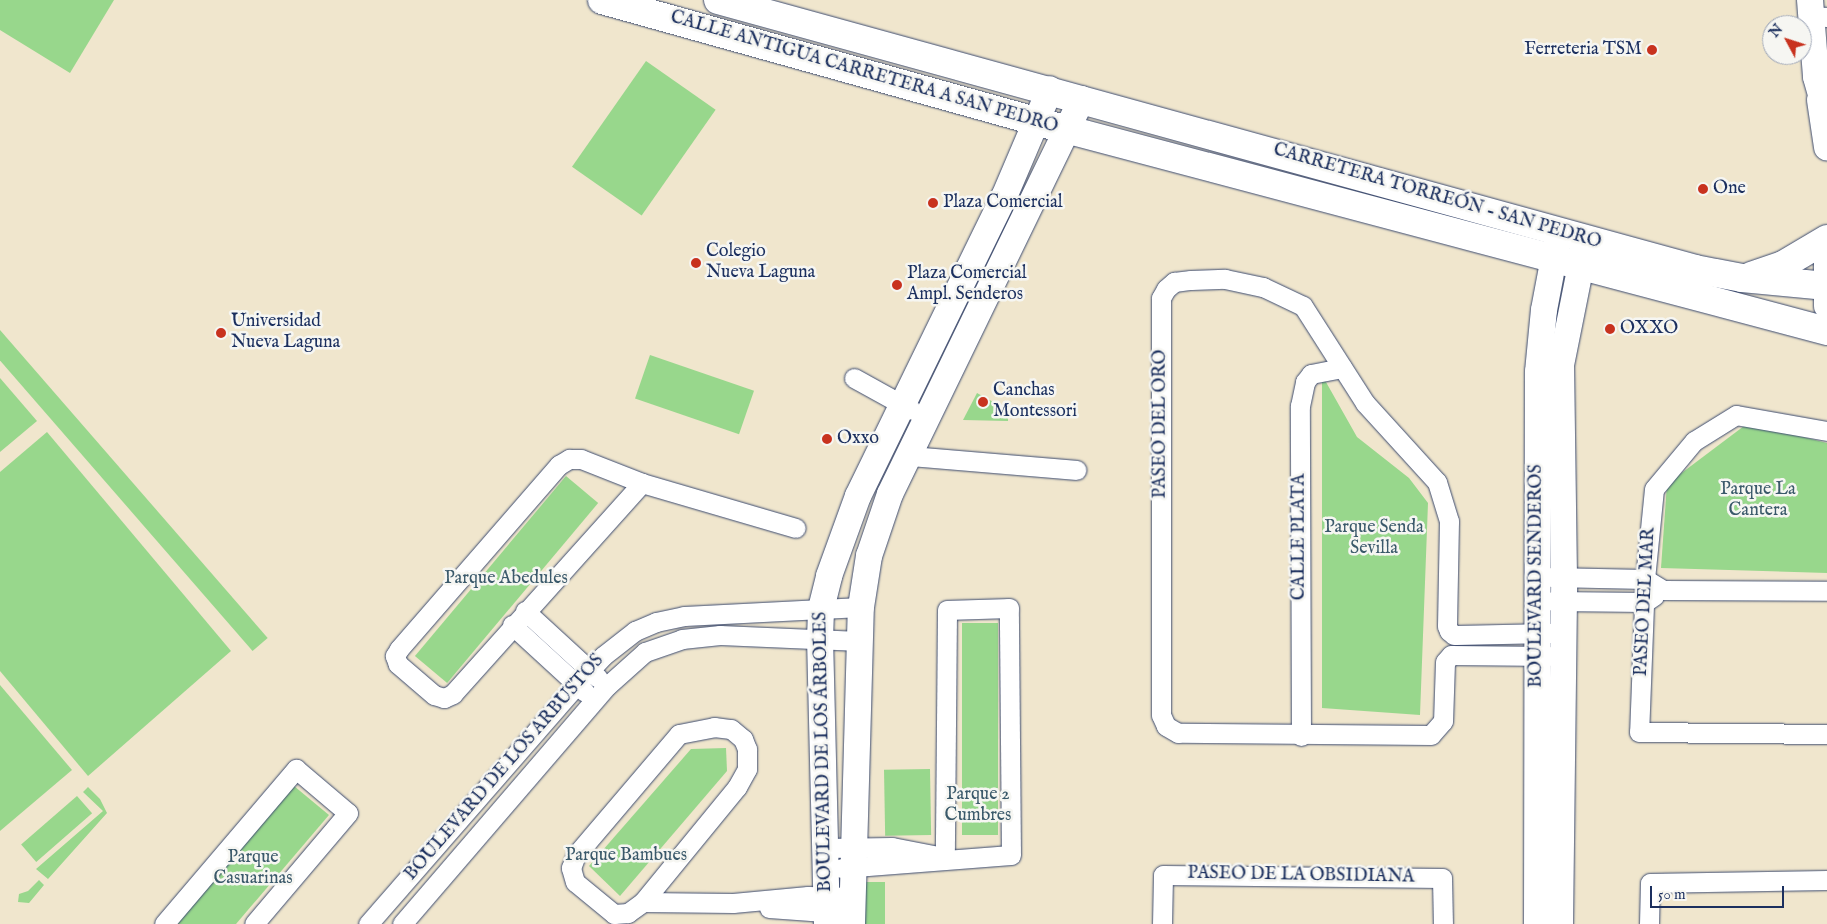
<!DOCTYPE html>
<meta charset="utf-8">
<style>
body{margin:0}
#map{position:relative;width:1827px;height:924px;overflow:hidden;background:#f0e6cd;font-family:"IM FELL English",serif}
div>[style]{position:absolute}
.green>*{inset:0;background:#98d78c;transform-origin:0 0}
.roads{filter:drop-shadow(0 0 1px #3b4a6f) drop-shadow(0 0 1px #3b4a6f)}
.street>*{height:19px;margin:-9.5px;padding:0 9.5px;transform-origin:9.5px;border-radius:9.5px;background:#fff}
.secondary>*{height:26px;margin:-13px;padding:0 13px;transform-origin:13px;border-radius:13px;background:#fff}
.primary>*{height:28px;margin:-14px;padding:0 14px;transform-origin:14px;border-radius:14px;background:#fff}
.dots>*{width:14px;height:14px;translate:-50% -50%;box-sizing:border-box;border:2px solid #f6f6f2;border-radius:50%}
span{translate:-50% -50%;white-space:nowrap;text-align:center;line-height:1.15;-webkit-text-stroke:5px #f6f6f2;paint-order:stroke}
.poi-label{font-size:18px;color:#1b2f5e}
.right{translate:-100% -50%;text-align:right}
.left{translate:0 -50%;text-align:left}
.street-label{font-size:18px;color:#1b2f5e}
.park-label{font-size:18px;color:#3a596a}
.north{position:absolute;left:1762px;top:15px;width:50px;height:50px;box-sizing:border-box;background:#f6f6f2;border:1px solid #9ea6b7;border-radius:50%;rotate:310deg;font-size:14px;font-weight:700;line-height:20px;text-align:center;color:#1b2f5e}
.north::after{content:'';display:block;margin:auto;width:18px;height:22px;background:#c8321e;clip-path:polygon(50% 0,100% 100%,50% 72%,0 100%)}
.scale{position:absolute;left:1650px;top:886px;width:134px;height:22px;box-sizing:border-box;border:2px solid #1b2f5e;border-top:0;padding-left:6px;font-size:15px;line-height:18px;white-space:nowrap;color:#1b2f5e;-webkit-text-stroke:4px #f6f6f2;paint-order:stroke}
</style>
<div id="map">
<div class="green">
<i style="clip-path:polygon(0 0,114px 0,70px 73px,0 30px)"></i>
<i style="left:646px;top:61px;width:85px;height:129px;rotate:35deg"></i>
<i style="left:0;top:330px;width:408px;height:20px;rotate:49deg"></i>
<i style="left:650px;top:355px;width:110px;height:46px;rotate:19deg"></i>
<i style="clip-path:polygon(1322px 375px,1357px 437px,1409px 478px,1428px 503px,1420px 715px,1322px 708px)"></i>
<i style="clip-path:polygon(0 378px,37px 421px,0 452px)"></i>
<i style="clip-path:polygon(977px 393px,1008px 410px,1008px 421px,963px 420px)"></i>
<i style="clip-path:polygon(1748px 423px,1827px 443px,1827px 573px,1661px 568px,1667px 484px)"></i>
<i style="clip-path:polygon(47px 432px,231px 651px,88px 776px,0 671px,0 472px)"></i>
<i style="left:566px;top:476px;width:42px;height:235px;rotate:40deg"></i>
<i style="left:962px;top:623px;width:36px;height:212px"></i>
<i style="clip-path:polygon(0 685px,72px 770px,0 831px)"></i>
<i style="clip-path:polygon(726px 748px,727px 771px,620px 896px,589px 866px,691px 749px)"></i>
<i style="left:930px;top:769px;width:66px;height:46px;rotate:89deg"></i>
<i style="clip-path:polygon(294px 786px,329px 815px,236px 924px,177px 924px)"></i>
<i style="clip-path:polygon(88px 787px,100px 799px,107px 813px,48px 879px,36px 869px,103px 811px,83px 792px)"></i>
<i style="left:77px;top:796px;width:23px;height:74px;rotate:49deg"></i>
<i style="clip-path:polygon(39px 880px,44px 885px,29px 903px,18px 902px,19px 894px,28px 891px)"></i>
<i style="left:863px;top:882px;width:22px;height:42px"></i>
</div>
<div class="roads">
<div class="street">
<i style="left:1809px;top:16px;width:18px;rotate:3deg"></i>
<i style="left:854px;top:378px;width:66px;rotate:28.9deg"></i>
<i style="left:1827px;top:431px;width:92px;rotate:-170deg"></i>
<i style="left:1736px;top:415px;width:49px;rotate:148.2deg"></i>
<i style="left:1694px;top:441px;width:62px;rotate:129.8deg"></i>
<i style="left:1654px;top:489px;width:90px;rotate:95.7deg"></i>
<i style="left:1645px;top:579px;width:153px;rotate:92.2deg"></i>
<i style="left:1639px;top:732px;width:188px;rotate:0.6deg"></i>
<i style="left:911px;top:456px;width:166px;rotate:4.8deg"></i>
<i style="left:642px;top:483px;width:283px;rotate:131.9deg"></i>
<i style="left:453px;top:694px;width:10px;rotate:156deg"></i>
<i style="left:444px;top:698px;width:10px;rotate:-163deg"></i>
<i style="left:434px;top:695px;width:48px;rotate:-139.3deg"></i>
<i style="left:398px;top:664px;width:9px;rotate:-111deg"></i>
<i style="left:395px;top:656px;width:8px;rotate:-60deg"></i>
<i style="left:399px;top:649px;width:244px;rotate:-49deg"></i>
<i style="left:559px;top:465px;width:12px;rotate:-31deg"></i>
<i style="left:569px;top:459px;width:12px"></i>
<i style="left:581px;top:459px;width:66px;rotate:21.5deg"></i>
<i style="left:642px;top:483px;width:160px;rotate:16.3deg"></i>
<i style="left:1551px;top:577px;width:94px;rotate:1.2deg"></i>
<i style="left:1645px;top:579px;width:21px;rotate:31deg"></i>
<i style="left:1663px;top:590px;width:164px;rotate:0.3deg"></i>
<i style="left:1553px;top:601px;width:92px;rotate:0.6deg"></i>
<i style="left:1645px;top:602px;width:11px;rotate:-34deg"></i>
<i style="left:525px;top:611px;width:99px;rotate:42.5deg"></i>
<i style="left:512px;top:625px;width:99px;rotate:42.5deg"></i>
<i style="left:1549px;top:656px;width:98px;rotate:-179.4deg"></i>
<i style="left:1451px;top:655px;width:9px;rotate:131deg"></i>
<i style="left:1445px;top:662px;width:59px;rotate:91.9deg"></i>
<i style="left:1443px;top:721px;width:18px;rotate:131deg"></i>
<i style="left:1431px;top:735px;width:253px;rotate:-179.5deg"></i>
<i style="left:1178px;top:733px;width:14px;rotate:-150deg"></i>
<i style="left:1166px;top:726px;width:12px;rotate:-114deg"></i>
<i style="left:1161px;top:715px;width:417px;rotate:-90deg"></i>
<i style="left:1161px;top:298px;width:10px;rotate:-61deg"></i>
<i style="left:1166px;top:289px;width:11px;rotate:-41deg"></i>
<i style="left:1174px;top:282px;width:17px;rotate:-7deg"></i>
<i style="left:1191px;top:280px;width:34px;rotate:-2deg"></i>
<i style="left:1225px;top:279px;width:39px;rotate:12deg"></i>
<i style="left:1263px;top:287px;width:44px;rotate:25.4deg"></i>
<i style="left:1303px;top:306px;width:115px;rotate:57.4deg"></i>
<i style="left:1365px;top:403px;width:107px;rotate:47.7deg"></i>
<i style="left:1437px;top:482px;width:41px;rotate:72.9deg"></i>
<i style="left:1449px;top:521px;width:105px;rotate:91.1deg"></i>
<i style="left:1447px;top:626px;width:5px;rotate:68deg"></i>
<i style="left:1449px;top:631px;width:6px;rotate:39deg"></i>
<i style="left:1454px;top:635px;width:97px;rotate:-1.2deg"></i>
<i style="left:714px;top:727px;width:17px;rotate:7deg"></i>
<i style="left:731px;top:729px;width:16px;rotate:40deg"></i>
<i style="left:743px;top:739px;width:11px;rotate:68deg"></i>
<i style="left:747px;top:749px;width:20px;rotate:90deg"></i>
<i style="left:747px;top:769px;width:21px;rotate:119deg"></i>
<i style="left:737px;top:787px;width:149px;rotate:129.3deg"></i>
<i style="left:643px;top:902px;width:19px;rotate:144deg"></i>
<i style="left:628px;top:913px;width:14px;rotate:176deg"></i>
<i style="left:614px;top:914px;width:50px;rotate:-140.6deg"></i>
<i style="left:575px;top:882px;width:15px;rotate:-106deg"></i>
<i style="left:571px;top:868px;width:14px;rotate:-69deg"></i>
<i style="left:576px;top:855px;width:159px;rotate:-49.6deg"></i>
<i style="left:679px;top:734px;width:36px;rotate:-11deg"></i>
<i style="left:1301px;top:736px;width:330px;rotate:-90.2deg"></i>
<i style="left:1300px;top:406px;width:25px;rotate:-78deg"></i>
<i style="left:1305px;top:382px;width:10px;rotate:-53deg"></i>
<i style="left:1311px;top:374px;width:32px;rotate:-11deg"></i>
<i style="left:825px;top:848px;width:67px;rotate:-0.9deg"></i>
<i style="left:892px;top:847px;width:42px;rotate:11deg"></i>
<i style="left:842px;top:868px;width:169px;rotate:-4.4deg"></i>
<i style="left:1011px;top:855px;width:247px;rotate:-90.5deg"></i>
<i style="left:1009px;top:608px;width:62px;rotate:178.2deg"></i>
<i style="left:947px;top:610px;width:248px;rotate:90.5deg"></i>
<i style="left:643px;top:902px;width:90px;rotate:0.6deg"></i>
<i style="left:733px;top:903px;width:75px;rotate:-5.3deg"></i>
<i style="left:808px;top:896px;width:44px;rotate:1.3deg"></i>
<i style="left:769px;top:908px;width:70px;rotate:4.1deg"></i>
<i style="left:164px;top:924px;width:204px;rotate:-49.6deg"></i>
<i style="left:296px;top:769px;width:68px;rotate:40.2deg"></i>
<i style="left:348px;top:813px;width:145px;rotate:130.3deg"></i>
<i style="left:368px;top:924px;width:318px;rotate:-48.9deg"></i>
<i style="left:577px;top:684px;width:38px;rotate:-47deg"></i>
<i style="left:603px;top:656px;width:41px;rotate:-38deg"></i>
<i style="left:635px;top:631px;width:23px;rotate:-23deg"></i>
<i style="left:656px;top:622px;width:29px;rotate:-12deg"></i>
<i style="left:684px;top:616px;width:177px;rotate:-2.9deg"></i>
<i style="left:402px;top:924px;width:314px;rotate:-49.3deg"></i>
<i style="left:607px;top:686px;width:51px;rotate:-41.8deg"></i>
<i style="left:645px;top:652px;width:39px;rotate:-19deg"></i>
<i style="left:682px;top:639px;width:38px;rotate:-6deg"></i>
<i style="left:720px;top:635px;width:140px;rotate:2.5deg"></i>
<i style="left:1162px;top:924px;width:49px;rotate:-88.8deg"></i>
<i style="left:1163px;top:875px;width:279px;rotate:0.6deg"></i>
<i style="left:1442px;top:878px;width:46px;rotate:88.8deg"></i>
<i style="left:1649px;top:924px;width:41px;rotate:-88.6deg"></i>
<i style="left:1650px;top:883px;width:177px;rotate:-1deg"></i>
</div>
<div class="secondary">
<i style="left:1810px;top:0;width:77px;rotate:85.5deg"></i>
<i style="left:1816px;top:77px;width:41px;rotate:74.2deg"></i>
<i style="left:1820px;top:100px;width:48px;rotate:81.5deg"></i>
<i style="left:1827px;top:258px;width:48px;rotate:90deg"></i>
<i style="left:827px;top:924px;width:285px;rotate:-91.4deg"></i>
<i style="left:820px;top:639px;width:30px;rotate:-88deg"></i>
<i style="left:821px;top:609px;width:34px;rotate:-76deg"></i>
<i style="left:829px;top:576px;width:85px;rotate:-70.1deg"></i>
<i style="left:858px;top:496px;width:333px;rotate:-64deg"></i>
<i style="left:1004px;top:197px;width:117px;rotate:-66.9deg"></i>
<i style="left:852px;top:924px;width:317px;rotate:-88.4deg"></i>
<i style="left:861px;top:607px;width:52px;rotate:-81.1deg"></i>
<i style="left:869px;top:556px;width:65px;rotate:-71.3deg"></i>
<i style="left:890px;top:494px;width:439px;rotate:-64.1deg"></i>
<i style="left:1537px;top:924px;width:552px;rotate:-89.9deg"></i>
<i style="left:1538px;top:372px;width:62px;rotate:-84.5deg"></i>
<i style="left:1544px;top:310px;width:75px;rotate:-79.3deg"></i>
<i style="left:1560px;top:924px;width:346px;rotate:-89.3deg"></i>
<i style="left:1564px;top:578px;width:213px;rotate:-90.8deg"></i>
<i style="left:1561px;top:365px;width:122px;rotate:-78.7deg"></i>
</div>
<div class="primary">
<i style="left:602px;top:0;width:485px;rotate:15.6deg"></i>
<i style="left:1069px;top:130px;width:784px;rotate:14.85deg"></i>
<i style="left:718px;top:0;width:1013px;rotate:15.39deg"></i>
<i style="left:1695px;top:269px;width:48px;rotate:10.8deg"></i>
<i style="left:1742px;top:278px;width:85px;rotate:5.4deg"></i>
<i style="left:1751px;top:276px;width:34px;rotate:-19deg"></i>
<i style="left:1783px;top:265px;width:51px;rotate:-30.6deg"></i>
</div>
</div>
<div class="dots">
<i style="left:1652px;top:50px;background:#c8321e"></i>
<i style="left:1703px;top:189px;background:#c8321e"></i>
<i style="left:933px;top:203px;background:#c8321e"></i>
<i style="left:696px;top:263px;background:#c8321e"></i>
<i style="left:897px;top:285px;background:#c8321e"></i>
<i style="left:1610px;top:329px;background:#c8321e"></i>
<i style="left:221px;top:333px;background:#c8321e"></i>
<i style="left:983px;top:402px;background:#c8321e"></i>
<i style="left:827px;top:439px;background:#c8321e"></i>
</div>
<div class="poi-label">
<span class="right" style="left:1642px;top:50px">Ferreteria TSM</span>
<span class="left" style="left:1713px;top:189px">One</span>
<span class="left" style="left:943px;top:203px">Plaza Comercial</span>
<span class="left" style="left:706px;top:263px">Colegio<br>Nueva Laguna</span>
<span class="left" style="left:907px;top:285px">Plaza Comercial<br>Ampl. Senderos</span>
<span class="left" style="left:231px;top:333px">Universidad<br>Nueva Laguna</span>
<span class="left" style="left:1620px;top:329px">OXXO</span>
<span class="left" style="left:993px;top:402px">Canchas<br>Montessori</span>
<span class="left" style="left:837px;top:439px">Oxxo</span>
</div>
<div class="street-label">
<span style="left:864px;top:73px;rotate:16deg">CALLE ANTIGUA CARRETERA A SAN PEDRO</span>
<span style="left:1437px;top:197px;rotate:16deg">CARRETERA TORREÓN - SAN PEDRO</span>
<span style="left:1161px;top:424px;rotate:-90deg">PASEO DEL ORO</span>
<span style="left:1300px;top:537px;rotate:-90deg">CALLE PLATA</span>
<span style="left:1537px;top:576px;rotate:-90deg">BOULEVARD SENDEROS</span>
<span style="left:1646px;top:602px;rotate:-87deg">PASEO DEL MAR</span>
<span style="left:824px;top:752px;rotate:-91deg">BOULEVARD DE LOS ÁRBOLES</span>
<span style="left:505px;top:768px;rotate:-49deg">BOULEVARD DE LOS ARBUSTOS</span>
<span style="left:1301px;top:876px;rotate:1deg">PASEO DE LA OBSIDIANA</span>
</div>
<div class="park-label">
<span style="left:1758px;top:501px">Parque La<br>Cantera</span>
<span style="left:1374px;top:539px">Parque Senda<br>Sevilla</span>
<span style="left:506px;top:579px">Parque Abedules</span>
<span style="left:978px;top:806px">Parque 2<br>Cumbres</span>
<span style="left:626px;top:856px">Parque Bambues</span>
<span style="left:253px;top:869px">Parque<br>Casuarinas</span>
</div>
<div class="north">N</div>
<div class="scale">50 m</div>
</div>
